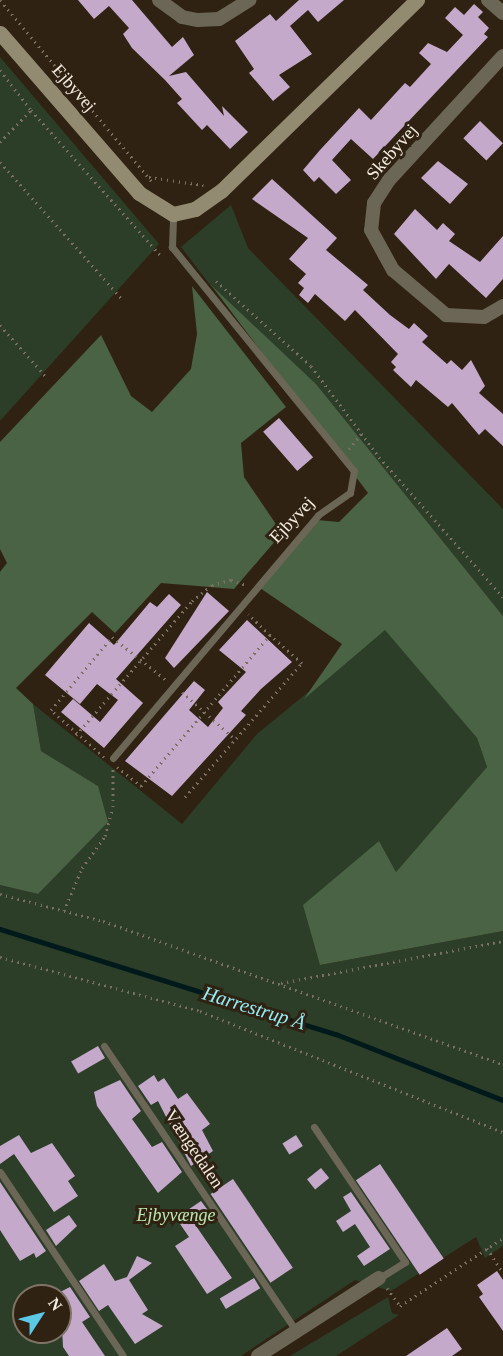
<!DOCTYPE html>
<meta charset="utf-8">
<style>
body{margin:0}
#map{position:relative;width:503px;height:1356px;overflow:hidden;background:#2f2212;font-family:Georgia,serif}
div>[style]{position:absolute}
.green>*{inset:0;background:#2c3e28}
.forest>*{inset:0;background:#4a6344}
.stream>*{height:4.5px;margin:-2.25px;padding:0 2.25px;transform-origin:2.25px;border-radius:2.25px;background:#001a1c}
.building>*{inset:0;background:#c4a9cb;transform-origin:0 0}
.path>*{height:3px;margin-top:-1.5px;transform-origin:0;background:repeating-linear-gradient(90deg,#7b7062 0 1.5px,transparent 0 6px)}
.lane>*{height:7px;margin:-3.5px;padding:0 3.5px;transform-origin:3.5px;border-radius:3.5px;background:#6b6656}
.street>*{height:14px;margin:-7px;padding:0 7px;transform-origin:7px;border-radius:7px;background:#6b6656}
.secondary>*{height:15px;margin:-7.5px;padding:0 7.5px;transform-origin:7.5px;border-radius:7.5px;background:#938b71}
span{translate:-50% -50%;white-space:nowrap;text-align:center;line-height:1.15;-webkit-text-stroke:6px #2f2212;paint-order:stroke}
.street-label{font-size:18px;color:#f6ede3}
.park-label{font-size:18px;color:#bae7b1;font-style:italic}
.water-label{font-size:20px;color:#93edf5;font-style:italic}
.north{position:absolute;left:12px;top:1284px;width:60px;height:60px;box-sizing:border-box;background:#2f2212;border:2px solid #7f7366;border-radius:50%;rotate:54deg;font-size:16px;font-weight:700;line-height:24px;text-align:center;color:#f6ede3}
.north::after{content:'';display:block;margin:auto;width:21px;height:27px;background:#5bc8e6;clip-path:polygon(50% 0,100% 100%,50% 72%,0 100%)}
</style>
<div id="map">
<div class="green">
<i style="clip-path:polygon(0 57px,159px 244px,0 421px)"></i>
<i style="clip-path:polygon(231px 205px,248px 248px,503px 509px,503px 616px,316px 384px,211px 286px,181px 247px)"></i>
<i style="clip-path:polygon(evenodd,385px 629px,477px 738px,487px 767px,396px 872px,379px 841px,320px 965px,503px 931px,503px 1246px,485px 1258px,476px 1237px,391px 1291px,355px 1280px,241px 1356px,0 1356px,0 885px,38px 894px,98px 786px,41px 751px,33px 704px,182px 824px,257px 734px,385px 629px,24px 1296px,60px 1296px,60px 1332px,24px 1332px,24px 1296px)"></i>
<i style="clip-path:polygon(388px 1297px,392px 1313px,399px 1315px,336px 1356px,290px 1356px)"></i>
</div>
<div class="forest">
<i style="clip-path:polygon(211px 285px,316px 384px,503px 616px,503px 931px,320px 965px,303px 905px,379px 841px,396px 872px,487px 767px,477px 738px,385px 630px,304px 699px,342px 644px,260px 588px,317px 520px,339px 522px,368px 493px)"></i>
<i style="clip-path:polygon(192px 286px,286px 407px,241px 443px,244px 477px,282px 533px,234px 589px,161px 583px,115px 633px,92px 612px,16px 688px,33px 704px,41px 751px,98px 786px,108px 822px,38px 894px,0 885px,0 572px,7px 563px,0 549px,0 442px,101px 335px,131px 396px,152px 412px,191px 369px,197px 334px)"></i>
</div>
<div class="stream">
<i style="left:0;top:929px;width:352px;rotate:17.4deg"></i>
<i style="left:336px;top:1034px;width:180px;rotate:21.6deg"></i>
</div>
<div class="building">
<i style="clip-path:polygon(78px 0,132px 0,172px 47px,183px 37px,194px 55px,169px 76px,186px 72px,224px 116px,222px 106px,248px 132px,230px 149px,207px 125px,202px 130px,177px 103px,182px 99px,165px 80px,132px 48px,123px 34px,129px 28px,109px 6px,94px 19px)"></i>
<i style="clip-path:polygon(299px 0,344px 0,318px 22px,308px 10px,290px 26px,312px 54px,279px 75px,290px 87px,273px 101px,249px 73px,254px 69px,235px 41px,270px 14px,276px 21px)"></i>
<i style="clip-path:polygon(474px 4px,483px 12px,478px 17px,489px 28px,484px 34px,488px 37px,373px 159px,351px 139px,332px 160px,351px 180px,336px 194px,319px 177px,314px 182px,303px 170px,320px 150px,359px 108px,371px 120px,405px 83px,410px 87px,431px 64px,419px 53px,428px 43px,447px 52px,463px 35px,445px 18px,455px 7px,464px 15px)"></i>
<i style="left:480px;top:121px;width:32px;height:24px;rotate:44deg"></i>
<i style="clip-path:polygon(438px 161px,468px 184px,450px 204px,421px 178px)"></i>
<i style="clip-path:polygon(272px 179px,337px 238px,326px 250px,368px 285px,363px 290px,390px 315px,409px 329px,414px 323px,428px 336px,422px 342px,447px 364px,451px 360px,462px 370px,471px 360px,485px 386px,479px 393px,503px 414px,503px 446px,485px 429px,479px 435px,452px 403px,448px 407px,416px 380px,411px 387px,393px 370px,396px 367px,391px 362px,398px 354px,355px 310px,345px 321px,315px 294px,308px 303px,299px 295px,304px 288px,298px 283px,306px 274px,289px 259px,308px 238px,252px 199px)"></i>
<i style="clip-path:polygon(415px 209px,437px 230px,443px 223px,455px 234px,449px 241px,480px 262px,503px 236px,503px 279px,486px 298px,449px 264px,436px 279px,394px 234px)"></i>
<i style="left:279px;top:418px;width:52px;height:21px;rotate:49deg"></i>
<i style="clip-path:polygon(207px 592px,229px 611px,174px 668px,165px 658px)"></i>
<i style="clip-path:polygon(169px 594px,181px 605px,116px 679px,143px 703px,104px 748px,61px 712px,73px 699px,100px 722px,118px 700px,97px 684px,80px 704px,45px 675px,89px 623px,114px 645px,150px 602px,157px 607px)"></i>
<i style="clip-path:polygon(247px 620px,292px 662px,261px 689px,241px 711px,246px 715px,172px 796px,125px 761px,194px 681px,205px 690px,189px 710px,208px 727px,223px 708px,218px 702px,246px 672px,219px 650px)"></i>
<i style="left:98px;top:1046px;width:14px;height:31px;rotate:60deg"></i>
<i style="clip-path:polygon(154px 1075px,158px 1082px,164px 1078px,178px 1099px,187px 1093px,210px 1124px,202px 1130px,213px 1151px,191px 1166px,158px 1101px,151px 1105px,138px 1086px)"></i>
<i style="clip-path:polygon(120px 1080px,141px 1111px,132px 1119px,152px 1147px,162px 1142px,182px 1172px,158px 1193px,97px 1106px,94px 1092px)"></i>
<i style="clip-path:polygon(19px 1135px,31px 1153px,52px 1143px,75px 1176px,68px 1181px,78px 1196px,54px 1212px,14px 1154px,0 1164px,0 1146px)"></i>
<i style="left:296px;top:1135px;width:13px;height:16px;rotate:58deg"></i>
<i style="left:380px;top:1164px;width:114px;height:29px;rotate:56deg"></i>
<i style="left:321px;top:1168px;width:13px;height:18px;rotate:51deg"></i>
<i style="left:233px;top:1179px;width:107px;height:27px;rotate:56deg"></i>
<i style="clip-path:polygon(0 1182px,46px 1251px,36px 1258px,34px 1253px,20px 1261px,0 1230px)"></i>
<i style="clip-path:polygon(351px 1192px,390px 1249px,364px 1266px,357px 1256px,370px 1247px,355px 1224px,343px 1232px,336px 1221px,351px 1211px,343px 1197px)"></i>
<i style="clip-path:polygon(201px 1201px,210px 1213px,194px 1223px,232px 1278px,207px 1294px,175px 1246px,189px 1237px,176px 1218px)"></i>
<i style="clip-path:polygon(69px 1215px,77px 1226px,56px 1246px,46px 1230px)"></i>
<i style="clip-path:polygon(137px 1256px,152px 1263px,129px 1280px,148px 1310px,142px 1314px,163px 1326px,135px 1344px,108px 1305px,99px 1311px,79px 1281px,104px 1264px,115px 1281px,127px 1277px)"></i>
<i style="clip-path:polygon(497px 1271px,503px 1280px,503px 1331px,479px 1297px,483px 1294px,477px 1285px)"></i>
<i style="left:254px;top:1278px;width:12px;height:40px;rotate:59deg"></i>
<i style="clip-path:polygon(70px 1287px,90px 1317px,82px 1322px,105px 1356px,69px 1356px,63px 1347px,60px 1292px)"></i>
<i style="clip-path:polygon(447px 1328px,462px 1349px,452px 1356px,406px 1356px)"></i>
</div>
<div class="path">
<i style="left:0;top:0;width:237px;rotate:50.1deg"></i>
<i style="left:0;top:70px;width:51px;rotate:52.2deg"></i>
<i style="left:0;top:142px;width:45px;rotate:-45.9deg"></i>
<i style="left:31px;top:110px;width:194px;rotate:48.3deg"></i>
<i style="left:0;top:162px;width:182px;rotate:48.3deg"></i>
<i style="left:149px;top:177px;width:55px;rotate:8.4deg"></i>
<i style="left:216px;top:281px;width:127px;rotate:41.8deg"></i>
<i style="left:311px;top:366px;width:114px;rotate:53.2deg"></i>
<i style="left:379px;top:457px;width:187px;rotate:48.5deg"></i>
<i style="left:0;top:325px;width:71px;rotate:48.4deg"></i>
<i style="left:349px;top:449px;width:22px;rotate:-51deg"></i>
<i style="left:182px;top:692px;width:71px;rotate:41.6deg"></i>
<i style="left:76px;top:735px;width:177px;rotate:-49.1deg"></i>
<i style="left:192px;top:601px;width:26px;rotate:-39deg"></i>
<i style="left:212px;top:585px;width:20px;rotate:-15deg"></i>
<i style="left:231px;top:580px;width:16px;rotate:18deg"></i>
<i style="left:104px;top:757px;width:71px;rotate:-138.4deg"></i>
<i style="left:51px;top:710px;width:95px;rotate:-50.1deg"></i>
<i style="left:112px;top:637px;width:68px;rotate:38.4deg"></i>
<i style="left:117px;top:767px;width:31px;rotate:38deg"></i>
<i style="left:141px;top:786px;width:199px;rotate:-49.5deg"></i>
<i style="left:270px;top:635px;width:30px;rotate:-136deg"></i>
<i style="left:185px;top:797px;width:178px;rotate:-48.9deg"></i>
<i style="left:302px;top:663px;width:43px;rotate:-138.8deg"></i>
<i style="left:0;top:894px;width:106px;rotate:14.7deg"></i>
<i style="left:103px;top:921px;width:425px;rotate:19.7deg"></i>
<i style="left:64px;top:911px;width:47px;rotate:-67.3deg"></i>
<i style="left:82px;top:868px;width:39px;rotate:-54deg"></i>
<i style="left:105px;top:836px;width:30px;rotate:-75deg"></i>
<i style="left:113px;top:807px;width:38px;rotate:-90deg"></i>
<i style="left:0;top:957px;width:207px;rotate:15.1deg"></i>
<i style="left:200px;top:1011px;width:326px;rotate:21.8deg"></i>
<i style="left:281px;top:983px;width:226px;rotate:-10.7deg"></i>
<i style="left:487px;top:1248px;width:30px;rotate:57deg"></i>
<i style="left:387px;top:1288px;width:22px;rotate:54deg"></i>
<i style="left:400px;top:1306px;width:123px;rotate:-33.4deg"></i>
</div>
<div class="lane">
<i style="left:113px;top:758px;width:318px;rotate:-49.8deg"></i>
<i style="left:318px;top:515px;width:39px;rotate:-35deg"></i>
<i style="left:350px;top:493px;width:22px;rotate:-80deg"></i>
<i style="left:354px;top:471px;width:289px;rotate:-129.1deg"></i>
<i style="left:172px;top:247px;width:33px;rotate:-88deg"></i>
<i style="left:104px;top:1046px;width:344px;rotate:56deg"></i>
<i style="left:314px;top:1127px;width:163px;rotate:56deg"></i>
<i style="left:405px;top:1262px;width:31px;rotate:148deg"></i>
<i style="left:0;top:1172px;width:221px;rotate:56.2deg"></i>
</div>
<div class="street">
<i style="left:159px;top:0;width:29px;rotate:36deg"></i>
<i style="left:182px;top:17px;width:16px;rotate:11deg"></i>
<i style="left:198px;top:20px;width:21px;rotate:-3deg"></i>
<i style="left:219px;top:19px;width:36px;rotate:-32deg"></i>
<i style="left:488px;top:0;width:20px;rotate:41deg"></i>
<i style="left:503px;top:56px;width:168px;rotate:132.6deg"></i>
<i style="left:389px;top:180px;width:27px;rotate:123deg"></i>
<i style="left:374px;top:203px;width:27px;rotate:96deg"></i>
<i style="left:371px;top:230px;width:46px;rotate:61.2deg"></i>
<i style="left:393px;top:270px;width:70px;rotate:40.3deg"></i>
<i style="left:446px;top:315px;width:38px;rotate:3deg"></i>
<i style="left:484px;top:317px;width:22px;rotate:-30deg"></i>
<i style="left:258px;top:1356px;width:144px;rotate:-32.8deg"></i>
</div>
<div class="secondary">
<i style="left:0;top:33px;width:212px;rotate:49deg"></i>
<i style="left:139px;top:193px;width:40px;rotate:32deg"></i>
<i style="left:173px;top:214px;width:23px;rotate:-13deg"></i>
<i style="left:195px;top:209px;width:32px;rotate:-35deg"></i>
<i style="left:221px;top:191px;width:274px;rotate:-44.3deg"></i>
</div>
<div class="street-label">
<span style="left:74px;top:88px;rotate:49deg">Ejbyvej</span>
<span style="left:392px;top:152px;rotate:-49deg">Skebyvej</span>
<span style="left:292px;top:520px;rotate:-47deg">Ejbyvej</span>
<span style="left:194px;top:1149px;rotate:56deg">Vængedalen</span>
</div>
<div class="park-label">
<span style="left:176px;top:1215px">Ejbyvænge</span>
</div>
<div class="water-label">
<span style="left:254px;top:1008px;rotate:17deg">Harrestrup Å</span>
</div>
<div class="north">N</div>
</div>
